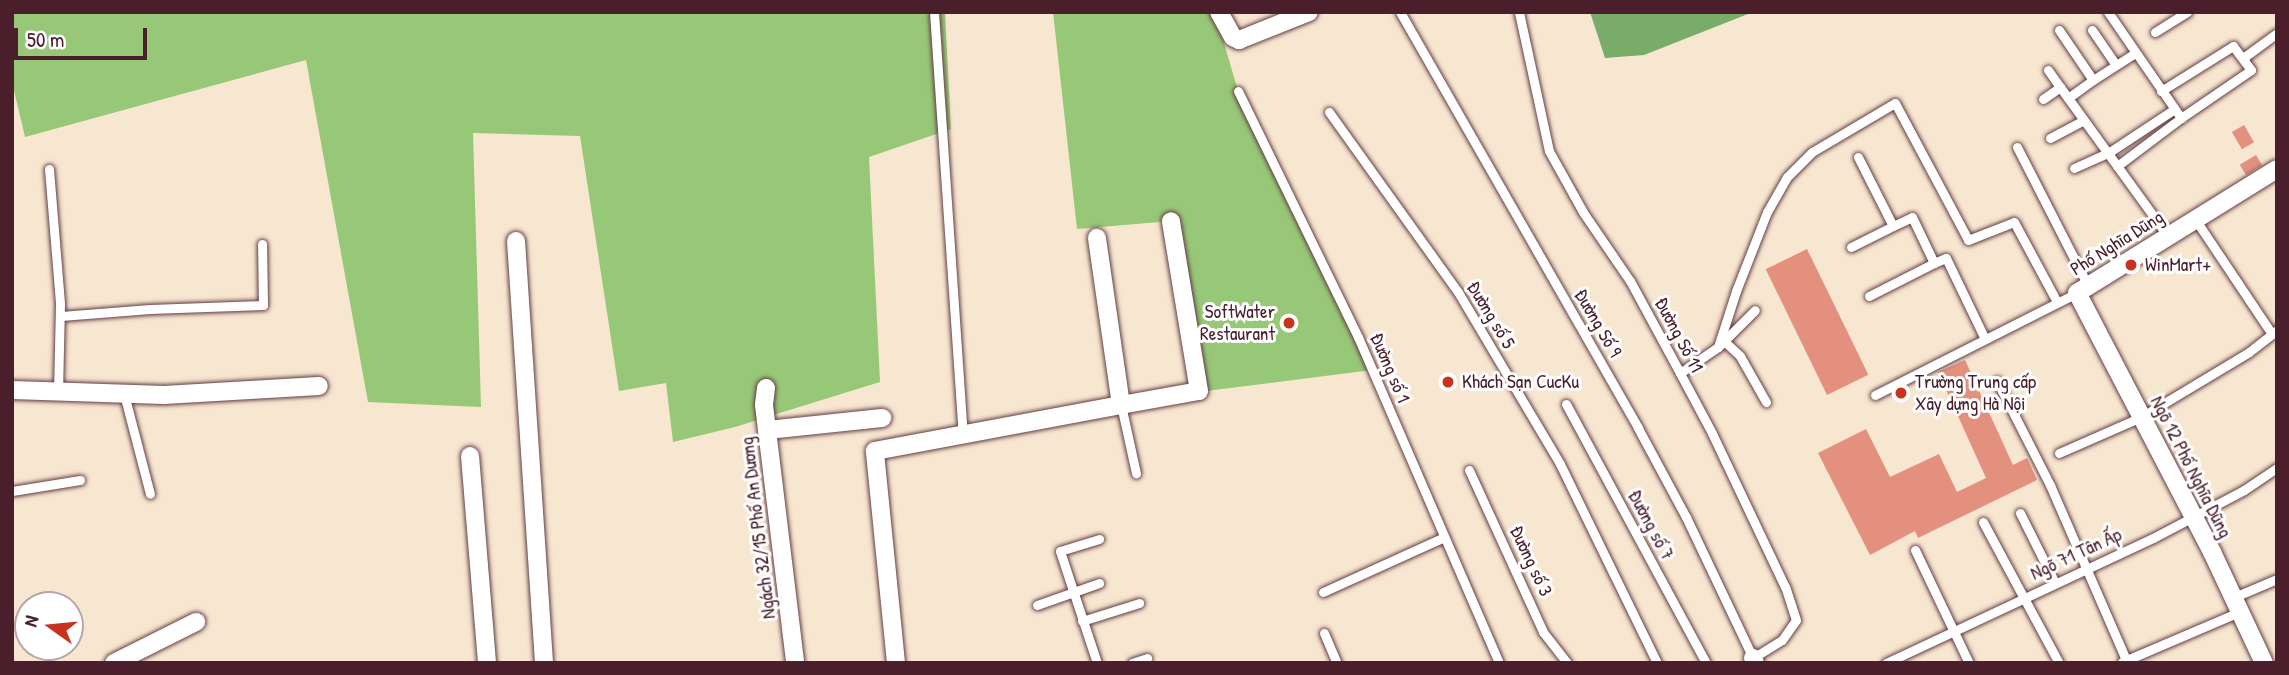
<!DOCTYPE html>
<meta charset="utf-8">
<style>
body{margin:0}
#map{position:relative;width:2289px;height:675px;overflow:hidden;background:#f7e6d0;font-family:"Patrick Hand",sans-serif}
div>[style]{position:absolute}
.green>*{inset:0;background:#97c877}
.forest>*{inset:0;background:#79ac68}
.building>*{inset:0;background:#e3917e;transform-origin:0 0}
.roads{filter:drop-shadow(0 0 2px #643d44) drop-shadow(0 0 2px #643d44)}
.service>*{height:9px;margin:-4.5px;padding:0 4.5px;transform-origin:4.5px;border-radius:4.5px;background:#fff}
.minor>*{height:18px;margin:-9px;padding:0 9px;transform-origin:9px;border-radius:9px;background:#fff}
.dots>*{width:19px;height:19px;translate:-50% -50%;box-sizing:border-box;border:4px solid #fff;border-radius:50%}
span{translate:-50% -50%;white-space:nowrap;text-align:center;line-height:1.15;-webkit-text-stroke:6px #fff;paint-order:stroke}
.street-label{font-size:19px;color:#4a1f2b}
.poi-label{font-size:19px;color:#4a1f2b}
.left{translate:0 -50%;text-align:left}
.right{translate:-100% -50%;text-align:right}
.frame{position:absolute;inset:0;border:14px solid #4a1f2b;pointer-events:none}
.north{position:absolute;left:14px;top:591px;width:70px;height:70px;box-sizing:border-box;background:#fff;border:2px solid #b7a5aa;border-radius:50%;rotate:285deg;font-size:19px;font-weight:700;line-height:28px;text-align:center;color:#4a1f2b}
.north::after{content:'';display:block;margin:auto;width:24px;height:32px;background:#c8321e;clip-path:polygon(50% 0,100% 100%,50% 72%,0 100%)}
.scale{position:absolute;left:14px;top:28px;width:133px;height:32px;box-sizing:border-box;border:4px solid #4a1f2b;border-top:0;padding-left:9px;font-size:21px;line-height:24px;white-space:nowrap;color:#4a1f2b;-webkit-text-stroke:5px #fff;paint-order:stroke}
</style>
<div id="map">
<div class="green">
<i style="clip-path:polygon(12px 12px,945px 12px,951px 129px,869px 157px,880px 382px,735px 427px,673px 442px,666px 383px,619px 391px,580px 136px,473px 133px,481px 407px,368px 402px,306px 60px,25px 137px,12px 82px)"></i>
<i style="clip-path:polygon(1053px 12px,1215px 12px,1238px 91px,1372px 370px,1206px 391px,1171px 221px,1077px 229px)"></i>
</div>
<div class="forest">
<i style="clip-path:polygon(1590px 12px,1753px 12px,1644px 55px,1605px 58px)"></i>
</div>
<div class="building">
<i style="left:2244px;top:125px;width:20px;height:14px;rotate:60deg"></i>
<i style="left:2256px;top:155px;width:12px;height:19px;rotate:59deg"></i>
<i style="left:1807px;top:249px;width:140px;height:46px;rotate:64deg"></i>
<i style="clip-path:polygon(1965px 360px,2013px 465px,2027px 458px,2037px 480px,1918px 538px,1915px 531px,1870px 555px,1818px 453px,1866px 429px,1890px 477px,1939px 454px,1957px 492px,1986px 478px,1938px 372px)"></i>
</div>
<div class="roads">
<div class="service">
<i style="left:934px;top:12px;width:424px;rotate:86.1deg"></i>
<i style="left:1400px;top:12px;width:479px;rotate:60.2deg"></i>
<i style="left:1638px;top:428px;width:101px;rotate:61.7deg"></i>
<i style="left:1686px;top:517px;width:156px;rotate:64.6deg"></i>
<i style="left:1753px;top:658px;width:34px;rotate:-32deg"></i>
<i style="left:1782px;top:640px;width:24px;rotate:-55deg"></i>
<i style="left:1796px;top:620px;width:35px;rotate:-108deg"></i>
<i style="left:1785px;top:587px;width:170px;rotate:-115.4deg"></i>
<i style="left:1712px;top:433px;width:68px;rotate:-118.1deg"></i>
<i style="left:1680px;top:373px;width:105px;rotate:-118.5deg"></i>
<i style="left:1630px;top:281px;width:83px;rotate:-124.3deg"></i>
<i style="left:1583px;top:212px;width:70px;rotate:-119.1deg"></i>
<i style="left:1549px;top:151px;width:142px;rotate:-102.2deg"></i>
<i style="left:2108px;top:12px;width:129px;rotate:55.4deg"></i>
<i style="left:2181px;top:118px;width:80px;rotate:143.1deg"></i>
<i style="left:2059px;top:30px;width:60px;rotate:55.8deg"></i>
<i style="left:2093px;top:80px;width:50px;rotate:-32.7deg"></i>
<i style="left:2092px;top:30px;width:42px;rotate:55.6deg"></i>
<i style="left:2155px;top:32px;width:38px;rotate:-32deg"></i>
<i style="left:2243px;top:58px;width:42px;rotate:-36.3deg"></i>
<i style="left:2048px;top:70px;width:21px;rotate:55deg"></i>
<i style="left:1238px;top:91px;width:274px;rotate:64deg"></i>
<i style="left:1358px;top:337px;width:355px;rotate:66.6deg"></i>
<i style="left:2161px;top:91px;width:85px;rotate:-32deg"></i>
<i style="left:2233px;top:46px;width:30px;rotate:53deg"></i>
<i style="left:2251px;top:70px;width:85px;rotate:145.6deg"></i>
<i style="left:2068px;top:98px;width:31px;rotate:-36deg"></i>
<i style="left:2043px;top:99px;width:21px;rotate:-35deg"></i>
<i style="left:2060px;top:87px;width:184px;rotate:54.1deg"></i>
<i style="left:1329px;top:112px;width:221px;rotate:54.4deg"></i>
<i style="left:1458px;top:292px;width:200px;rotate:59.3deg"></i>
<i style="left:1560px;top:464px;width:221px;rotate:64deg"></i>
<i style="left:2050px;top:138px;width:38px;rotate:-28deg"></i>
<i style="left:2017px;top:147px;width:156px;rotate:62.9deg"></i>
<i style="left:1858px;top:157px;width:77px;rotate:63.1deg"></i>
<i style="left:1893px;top:226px;width:21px;rotate:-25deg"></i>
<i style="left:1912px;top:217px;width:51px;rotate:64.4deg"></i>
<i style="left:1934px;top:263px;width:13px;rotate:-23deg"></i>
<i style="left:1946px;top:258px;width:90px;rotate:64.3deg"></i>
<i style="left:2074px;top:168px;width:37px;rotate:-24deg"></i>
<i style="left:2108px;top:153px;width:78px;rotate:-33.5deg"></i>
<i style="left:49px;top:169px;width:135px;rotate:85.3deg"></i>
<i style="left:60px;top:304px;width:88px;rotate:91.3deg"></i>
<i style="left:2195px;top:219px;width:138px;rotate:56.2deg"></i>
<i style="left:1851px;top:247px;width:47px;rotate:-26.6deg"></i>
<i style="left:1869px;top:296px;width:73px;rotate:-26.9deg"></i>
<i style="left:61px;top:316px;width:89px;rotate:-4.5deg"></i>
<i style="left:150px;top:309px;width:113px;rotate:-2deg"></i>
<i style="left:263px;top:305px;width:61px;rotate:-90.9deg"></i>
<i style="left:1724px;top:341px;width:22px;rotate:43deg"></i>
<i style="left:1740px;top:356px;width:53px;rotate:60.5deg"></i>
<i style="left:1718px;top:347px;width:59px;rotate:-72.2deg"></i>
<i style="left:1736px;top:291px;width:85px;rotate:-68.6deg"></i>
<i style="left:1767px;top:212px;width:40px;rotate:-60.3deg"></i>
<i style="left:1787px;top:177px;width:35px;rotate:-45deg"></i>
<i style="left:1812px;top:152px;width:96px;rotate:-30.6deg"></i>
<i style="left:1895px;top:103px;width:155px;rotate:61.9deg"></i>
<i style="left:1968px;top:240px;width:49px;rotate:-21.4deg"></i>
<i style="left:2014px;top:222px;width:91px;rotate:61.7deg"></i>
<i style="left:1680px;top:373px;width:46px;rotate:-34.4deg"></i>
<i style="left:1718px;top:347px;width:52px;rotate:-45deg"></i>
<i style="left:1997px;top:381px;width:117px;rotate:63deg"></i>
<i style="left:2050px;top:485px;width:191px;rotate:66.5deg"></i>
<i style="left:124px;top:394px;width:103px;rotate:75.4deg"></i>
<i style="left:1875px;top:395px;width:226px;rotate:-26.8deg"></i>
<i style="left:1566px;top:404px;width:294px;rotate:61.6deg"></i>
<i style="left:1121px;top:405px;width:70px;rotate:77.6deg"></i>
<i style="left:2059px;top:453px;width:90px;rotate:-23.7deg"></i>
<i style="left:2141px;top:417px;width:126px;rotate:-31deg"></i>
<i style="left:2249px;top:352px;width:36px;rotate:-38deg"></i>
<i style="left:1469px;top:470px;width:178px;rotate:65.4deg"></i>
<i style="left:1543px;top:632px;width:39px;rotate:52deg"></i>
<i style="left:12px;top:491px;width:69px;rotate:-9.2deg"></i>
<i style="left:2020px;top:513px;width:78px;rotate:63.4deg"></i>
<i style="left:1983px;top:522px;width:160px;rotate:61.7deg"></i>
<i style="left:1915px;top:550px;width:125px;rotate:64.5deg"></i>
<i style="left:1323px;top:592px;width:133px;rotate:-24.4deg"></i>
<i style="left:2232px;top:598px;width:49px;rotate:-22.9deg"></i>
<i style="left:1037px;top:605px;width:66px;rotate:-19.5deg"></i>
<i style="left:1082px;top:621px;width:60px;rotate:-17.5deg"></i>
<i style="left:1324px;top:633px;width:33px;rotate:67deg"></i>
<i style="left:2122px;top:662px;width:127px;rotate:-23.1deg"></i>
<i style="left:1097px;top:663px;width:118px;rotate:-108.3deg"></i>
<i style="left:1060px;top:551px;width:41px;rotate:-17.1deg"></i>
<i style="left:1132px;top:663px;width:16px;rotate:-18deg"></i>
<i style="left:1886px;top:663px;width:295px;rotate:-25.1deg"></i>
<i style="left:2153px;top:538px;width:103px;rotate:-27.8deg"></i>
<i style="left:2244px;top:490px;width:40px;rotate:-34deg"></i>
</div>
<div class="minor">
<i style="left:1219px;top:12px;width:29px;rotate:61deg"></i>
<i style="left:1233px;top:37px;width:7px;rotate:27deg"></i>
<i style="left:1239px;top:40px;width:75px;rotate:-21.8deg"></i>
<i style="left:516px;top:241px;width:423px;rotate:86.2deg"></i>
<i style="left:766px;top:388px;width:17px;rotate:97deg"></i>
<i style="left:764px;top:405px;width:260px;rotate:83.1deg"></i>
<i style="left:12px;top:390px;width:152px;rotate:1.9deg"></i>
<i style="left:164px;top:395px;width:155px;rotate:-3.3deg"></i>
<i style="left:1121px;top:405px;width:79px;rotate:-10.2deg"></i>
<i style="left:1199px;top:391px;width:172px;rotate:-99.4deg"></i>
<i style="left:767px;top:430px;width:116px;rotate:-6deg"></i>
<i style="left:470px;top:456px;width:208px;rotate:85.3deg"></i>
<i style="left:1753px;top:658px;width:5px;rotate:68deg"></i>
<i style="left:114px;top:663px;width:92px;rotate:-26.6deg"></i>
<i style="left:896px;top:663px;width:213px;rotate:-95.7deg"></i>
<i style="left:875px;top:451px;width:250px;rotate:-10.6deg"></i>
<i style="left:1121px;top:405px;width:169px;rotate:-98.2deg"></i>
<i style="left:2264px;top:663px;width:123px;rotate:-115.1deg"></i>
<i style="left:2212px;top:552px;width:292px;rotate:-117.5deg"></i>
<i style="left:2077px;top:293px;width:235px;rotate:-31.8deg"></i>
</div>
</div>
<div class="dots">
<i style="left:2131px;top:265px;background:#c8321e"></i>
<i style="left:1289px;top:323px;background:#c8321e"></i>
<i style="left:1448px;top:382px;background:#c8321e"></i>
<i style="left:1901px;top:393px;background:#c8321e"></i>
</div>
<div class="street-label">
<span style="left:2117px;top:243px;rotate:-32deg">Phố Nghĩa Dũng</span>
<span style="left:1491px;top:315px;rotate:59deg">Đường số 5</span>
<span style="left:1598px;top:323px;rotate:60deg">Đường Số 9</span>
<span style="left:1679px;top:335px;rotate:62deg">Đường Số 11</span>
<span style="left:1390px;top:368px;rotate:67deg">Đường số 1</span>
<span style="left:2191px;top:467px;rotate:63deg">Ngõ 12 Phố Nghĩa Dũng</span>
<span style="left:1651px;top:525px;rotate:62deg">Đường số 7</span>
<span style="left:758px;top:528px;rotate:-97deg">Ngách 32/15 Phố An Dương</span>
<span style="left:2076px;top:554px;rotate:-25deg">Ngõ 71 Tân Ấp</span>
<span style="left:1531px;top:561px;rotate:65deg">Đường số 3</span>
</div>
<div class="poi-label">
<span class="left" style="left:2145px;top:265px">WinMart+</span>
<span class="right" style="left:1275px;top:323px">SoftWater<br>Restaurant</span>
<span class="left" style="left:1462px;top:382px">Khách Sạn CucKu</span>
<span class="left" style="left:1915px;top:393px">Trường Trung cấp<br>Xây dựng Hà Nội</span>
</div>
<div class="frame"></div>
<div class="north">N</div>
<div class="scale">50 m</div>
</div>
